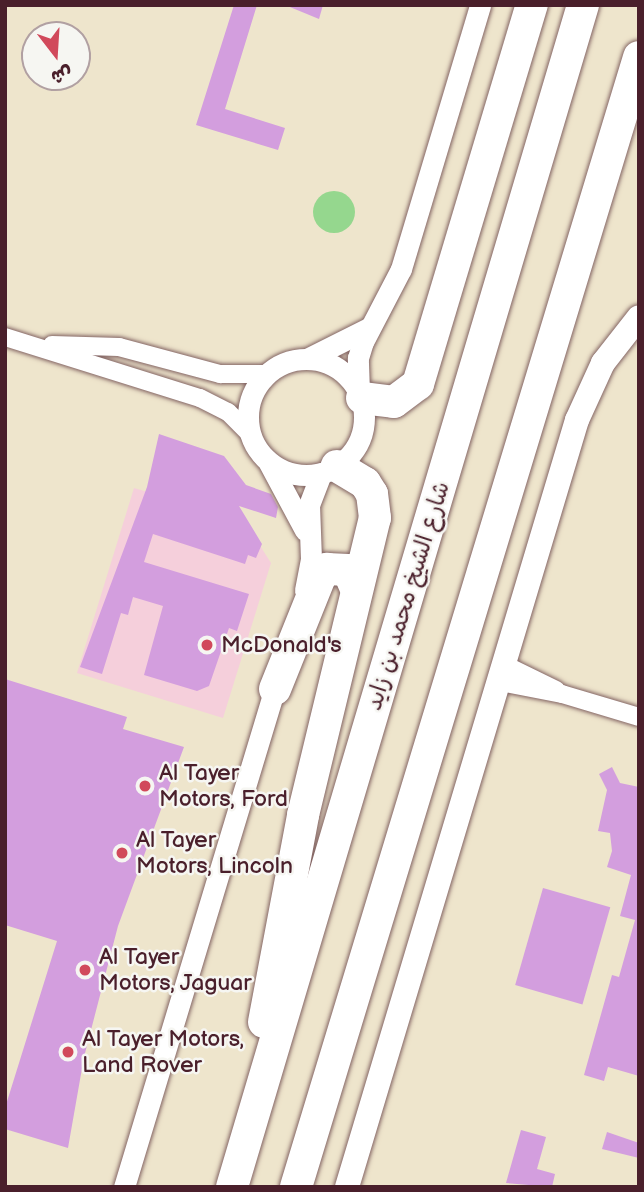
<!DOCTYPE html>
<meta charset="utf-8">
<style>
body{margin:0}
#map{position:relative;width:644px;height:1192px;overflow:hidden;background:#eee5cc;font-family:"Balsamiq Sans","Playpen Sans Arabic",sans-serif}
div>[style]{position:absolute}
.built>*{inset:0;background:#f5cfdb}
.green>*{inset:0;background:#95d78e}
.round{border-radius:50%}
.building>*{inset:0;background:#d39ede;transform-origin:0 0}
.roads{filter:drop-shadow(0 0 2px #836463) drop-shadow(0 0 2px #836463)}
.minor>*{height:18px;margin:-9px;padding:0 9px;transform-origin:9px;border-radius:9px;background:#fff}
.tertiary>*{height:21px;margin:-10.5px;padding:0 10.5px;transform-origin:10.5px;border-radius:10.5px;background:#fff}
.tertiary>.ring{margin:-10.5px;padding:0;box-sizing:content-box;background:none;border:21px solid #fff;border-radius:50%}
.secondary>*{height:24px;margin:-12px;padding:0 12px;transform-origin:12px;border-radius:12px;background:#fff}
.motorway>*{height:32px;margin:-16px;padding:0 16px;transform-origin:16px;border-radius:16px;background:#fff}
.dots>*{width:19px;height:19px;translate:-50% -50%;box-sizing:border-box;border:4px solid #f6f6f2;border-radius:50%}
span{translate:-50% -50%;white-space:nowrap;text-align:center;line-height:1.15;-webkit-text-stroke:5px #f6f6f2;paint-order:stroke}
.street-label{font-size:23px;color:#4a1f2b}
.poi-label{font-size:23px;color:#4a1f2b}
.left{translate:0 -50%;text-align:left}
.frame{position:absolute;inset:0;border:7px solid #4a1f2b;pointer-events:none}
.north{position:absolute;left:21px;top:21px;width:70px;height:70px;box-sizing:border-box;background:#f6f6f2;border:2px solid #b1a0a2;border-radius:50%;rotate:163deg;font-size:19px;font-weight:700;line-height:28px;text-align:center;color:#4a1f2b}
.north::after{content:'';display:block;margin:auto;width:24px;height:32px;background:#d1495b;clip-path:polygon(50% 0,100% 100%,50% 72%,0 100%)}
</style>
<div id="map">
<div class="built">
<i style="clip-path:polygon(134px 488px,244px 520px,271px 563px,223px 718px,77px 673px)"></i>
</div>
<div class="green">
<i class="round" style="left:313px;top:191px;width:42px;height:42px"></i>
</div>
<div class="building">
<i style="clip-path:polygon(234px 5px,257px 5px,225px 109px,285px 128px,278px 150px,196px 125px)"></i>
<i style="clip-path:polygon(285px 5px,323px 5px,319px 19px)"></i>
<i style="clip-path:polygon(159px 434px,224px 456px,246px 485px,271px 494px,278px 507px,276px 518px,239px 506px,262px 544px,256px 558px,248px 555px,245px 564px,153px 534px,144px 562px,249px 594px,237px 631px,229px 628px,209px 686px,197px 691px,144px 675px,163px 606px,133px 597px,128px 615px,121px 613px,102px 674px,80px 667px,147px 487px)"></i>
<i style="clip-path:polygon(5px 679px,127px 717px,123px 729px,184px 747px,118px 926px,84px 1057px,68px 1148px,5px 1129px,5px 1108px,57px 941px,5px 925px)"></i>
<i style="clip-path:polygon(612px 767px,620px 783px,639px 787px,639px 1076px,608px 1067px,604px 1081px,584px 1075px,612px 975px,619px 977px,635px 920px,620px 916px,631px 875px,607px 867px,612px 851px,610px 833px,598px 831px,607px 790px,599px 774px)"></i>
<i style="left:543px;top:888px;width:70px;height:101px;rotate:16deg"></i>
<i style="clip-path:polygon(521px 1130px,546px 1137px,537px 1169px,555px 1174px,552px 1187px,506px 1183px)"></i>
<i style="clip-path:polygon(607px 1132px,639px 1143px,639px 1158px,602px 1149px)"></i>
</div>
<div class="roads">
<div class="minor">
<i style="left:5px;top:337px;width:204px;rotate:17.4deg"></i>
<i style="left:200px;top:398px;width:31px;rotate:27deg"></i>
<i style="left:228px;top:412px;width:31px;rotate:45deg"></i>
<i style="left:52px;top:345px;width:67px;rotate:1.7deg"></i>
<i style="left:119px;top:347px;width:105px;rotate:15deg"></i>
<i style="left:220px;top:374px;width:47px"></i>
<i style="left:505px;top:665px;width:57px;rotate:26.1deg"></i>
<i style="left:500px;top:682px;width:63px;rotate:11deg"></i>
<i style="left:562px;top:694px;width:80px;rotate:16.6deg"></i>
</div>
<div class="tertiary">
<i style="left:309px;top:358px;width:67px;rotate:-26.6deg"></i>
<i class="ring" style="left:248px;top:359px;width:95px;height:95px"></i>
<i style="left:359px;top:392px;width:34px;rotate:-92deg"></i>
<i style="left:358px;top:358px;width:17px;rotate:-73deg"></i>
<i style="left:363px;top:342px;width:82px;rotate:-62.5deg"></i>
<i style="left:401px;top:269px;width:276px;rotate:-73.3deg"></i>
<i style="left:269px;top:463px;width:76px;rotate:61.8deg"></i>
<i style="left:305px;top:590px;width:32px;rotate:-79deg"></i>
<i style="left:311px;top:559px;width:54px;rotate:-92.1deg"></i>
<i style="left:309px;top:505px;width:34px;rotate:-69deg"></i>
<i style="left:124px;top:1187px;width:532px;rotate:-73.17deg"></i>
</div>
<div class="secondary">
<i style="left:347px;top:1187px;width:801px;rotate:-73.31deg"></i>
<i style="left:577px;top:420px;width:63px;rotate:-65.5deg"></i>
<i style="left:603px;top:363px;width:58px;rotate:-52deg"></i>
</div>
<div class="motorway">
<i style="left:362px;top:398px;width:32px;rotate:7deg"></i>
<i style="left:394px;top:402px;width:30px;rotate:-37deg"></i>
<i style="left:418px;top:384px;width:396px;rotate:-73.3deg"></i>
<i style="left:275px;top:689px;width:121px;rotate:-68.1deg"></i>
<i style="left:320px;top:577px;width:11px;rotate:-49deg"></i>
<i style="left:327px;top:569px;width:21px;rotate:3deg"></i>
<i style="left:348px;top:570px;width:21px;rotate:67deg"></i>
<i style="left:264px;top:1022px;width:211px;rotate:-79.3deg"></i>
<i style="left:303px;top:815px;width:306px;rotate:-76.4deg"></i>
<i style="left:375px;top:518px;width:24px;rotate:-97deg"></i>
<i style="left:372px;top:494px;width:13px;rotate:-122deg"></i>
<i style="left:365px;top:483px;width:33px;rotate:-149deg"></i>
<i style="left:232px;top:1187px;width:1233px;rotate:-73.46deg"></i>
<i style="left:296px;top:1187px;width:1181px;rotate:-73.11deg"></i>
</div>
</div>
<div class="dots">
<i style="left:207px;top:645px;background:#d1495b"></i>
<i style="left:145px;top:786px;background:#d1495b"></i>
<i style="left:122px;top:853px;background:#d1495b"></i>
<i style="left:85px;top:970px;background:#d1495b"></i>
<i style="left:68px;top:1052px;background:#d1495b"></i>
</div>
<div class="street-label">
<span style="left:408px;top:596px;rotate:-73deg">شارع الشيخ محمد بن زايد</span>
</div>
<div class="poi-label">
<span class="left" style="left:221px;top:645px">McDonald's</span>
<span class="left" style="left:159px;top:786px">Al Tayer<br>Motors, Ford</span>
<span class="left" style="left:136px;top:853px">Al Tayer<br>Motors, Lincoln</span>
<span class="left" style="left:99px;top:970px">Al Tayer<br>Motors, Jaguar</span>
<span class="left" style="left:82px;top:1052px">Al Tayer Motors,<br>Land Rover</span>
</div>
<div class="frame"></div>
<div class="north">ش</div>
</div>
